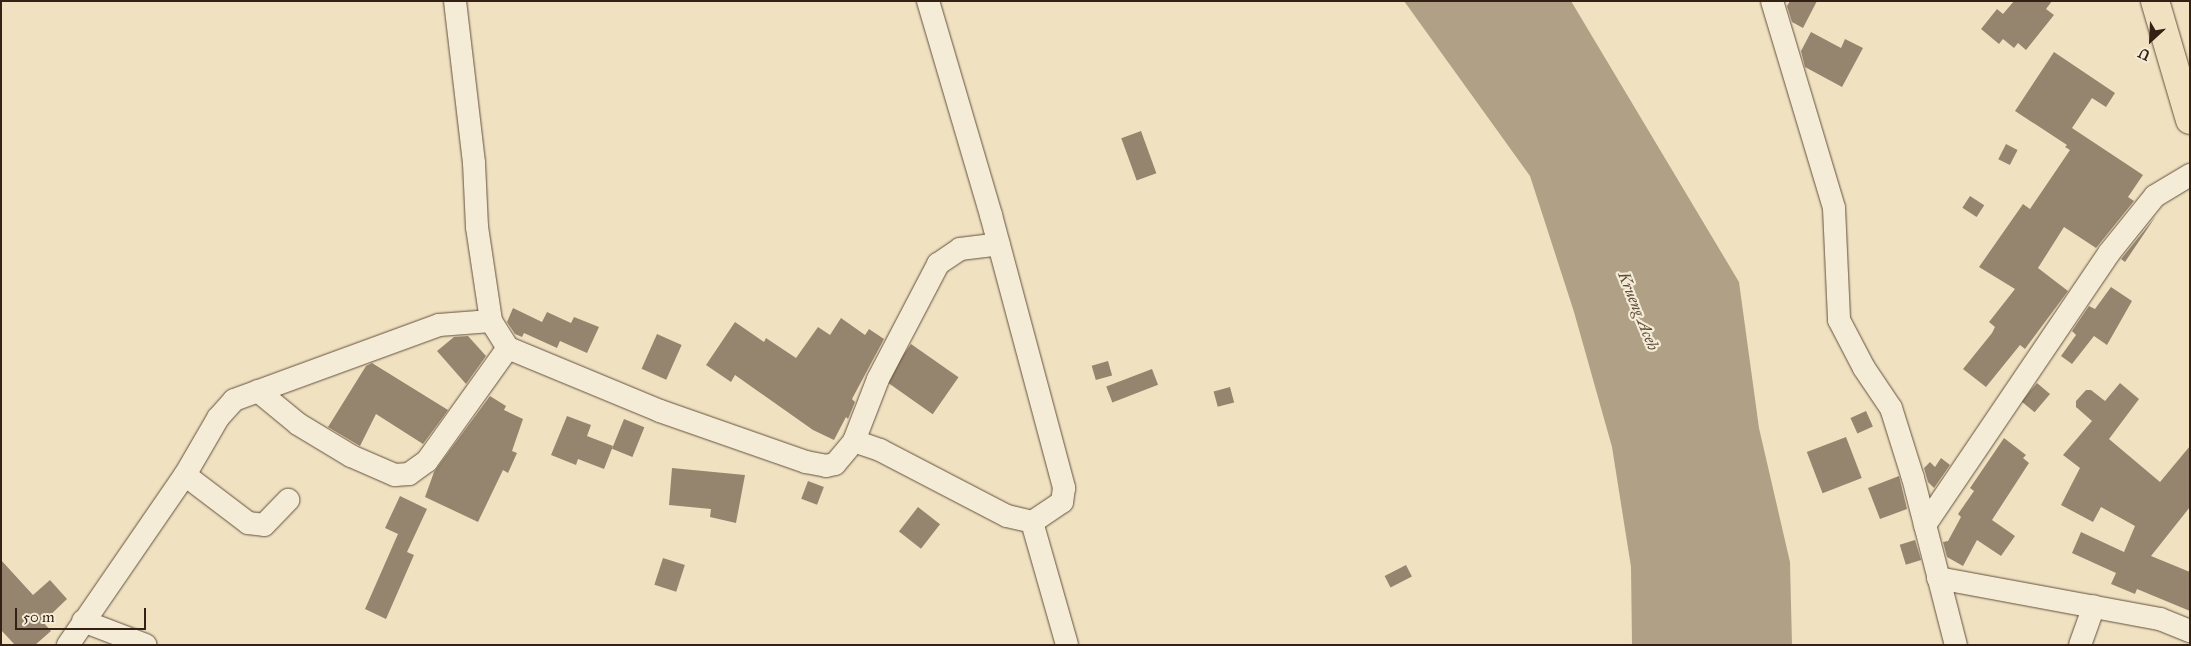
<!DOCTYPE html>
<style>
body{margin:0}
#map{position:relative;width:2191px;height:646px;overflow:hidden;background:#f0e2c1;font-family:"IM FELL Great Primer",serif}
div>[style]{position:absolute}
.water>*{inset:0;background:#b0a086}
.building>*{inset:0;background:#96856e;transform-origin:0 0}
.roads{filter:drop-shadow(0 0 1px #63503f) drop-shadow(0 0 1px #63503f)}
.minor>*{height:22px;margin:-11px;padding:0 11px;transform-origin:11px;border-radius:11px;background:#f5ecd7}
.highway>*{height:28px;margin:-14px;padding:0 14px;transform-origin:14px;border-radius:14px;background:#f0e2c1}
span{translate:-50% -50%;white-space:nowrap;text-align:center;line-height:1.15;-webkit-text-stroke:4.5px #f5ecd7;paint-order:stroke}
.water-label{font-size:16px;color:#5f4d3c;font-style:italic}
.frame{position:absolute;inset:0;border:2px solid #342014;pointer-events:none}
.north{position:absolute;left:2126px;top:15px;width:50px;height:50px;-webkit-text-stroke:4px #f5ecd7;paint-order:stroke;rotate:205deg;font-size:14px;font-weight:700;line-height:20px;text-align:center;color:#342014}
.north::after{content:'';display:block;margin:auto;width:18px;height:22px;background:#342014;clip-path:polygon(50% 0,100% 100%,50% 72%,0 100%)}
.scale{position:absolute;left:15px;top:608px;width:131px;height:22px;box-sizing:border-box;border:2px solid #342014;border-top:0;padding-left:6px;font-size:15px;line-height:18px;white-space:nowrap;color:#342014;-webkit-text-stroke:4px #f5ecd7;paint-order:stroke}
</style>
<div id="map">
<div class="water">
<i style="clip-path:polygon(1404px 1px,1571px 1px,1739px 282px,1759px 428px,1790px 562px,1792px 645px,1632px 645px,1631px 567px,1612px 447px,1574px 312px,1530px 176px)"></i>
</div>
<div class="building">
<i style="clip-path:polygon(1790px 1px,1817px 1px,1803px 28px,1792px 22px,1787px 6px)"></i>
<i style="clip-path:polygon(2014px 1px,2052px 1px,2046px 9px,2054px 15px,2026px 50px,2018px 43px,2014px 48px,2003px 39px,1999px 44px,1981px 29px,1997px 9px,2003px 14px)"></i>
<i style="clip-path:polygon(1811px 32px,1841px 48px,1845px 39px,1863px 48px,1842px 87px,1805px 67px,1801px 51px)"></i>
<i style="clip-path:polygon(2054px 52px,2115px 93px,2106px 107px,2092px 98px,2072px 128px,2143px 175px,2128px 197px,2134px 201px,2096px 248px,2064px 227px,2038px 268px,2068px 291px,2025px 349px,2020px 345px,1986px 387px,1963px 369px,1992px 333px,1995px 327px,1989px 322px,2015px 289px,1979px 267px,2023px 204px,2030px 209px,2070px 150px,2065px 147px,2067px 145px,2015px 111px)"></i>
<i style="left:1141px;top:131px;width:45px;height:21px;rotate:70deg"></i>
<i style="left:2006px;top:144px;width:13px;height:17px;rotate:27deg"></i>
<i style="left:1970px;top:196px;width:17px;height:14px;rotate:33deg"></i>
<i style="clip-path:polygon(2156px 216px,2125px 262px,2121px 259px)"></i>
<i style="clip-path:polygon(2111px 287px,2132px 301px,2107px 345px,2094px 336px,2072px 364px,2061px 356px,2076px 335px,2072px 331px,2089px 306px,2095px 309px)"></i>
<i style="clip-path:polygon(513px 308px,542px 322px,547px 312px,571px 323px,574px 317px,599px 327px,587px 353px,560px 341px,557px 348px,524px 333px,522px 337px,515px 334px,507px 322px)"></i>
<i style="clip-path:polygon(841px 318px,865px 335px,869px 329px,884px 339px,852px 399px,855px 402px,848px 419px,846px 417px,834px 440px,813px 430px,735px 375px,731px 382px,706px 365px,735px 322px,764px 342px,766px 338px,796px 358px,818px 327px,830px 335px)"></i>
<i style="left:657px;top:334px;width:27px;height:38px;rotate:24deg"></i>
<i style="clip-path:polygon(468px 336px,486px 356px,466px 384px,437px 351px,454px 337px)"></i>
<i style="left:911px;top:344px;width:58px;height:45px;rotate:35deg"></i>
<i style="left:1108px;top:361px;width:15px;height:17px;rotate:74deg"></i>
<i style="clip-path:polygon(372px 363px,448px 410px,423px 444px,376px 414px,360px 446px,328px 427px,366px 366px)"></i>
<i style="left:1152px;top:369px;width:17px;height:49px;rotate:69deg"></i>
<i style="left:2037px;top:383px;width:17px;height:24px;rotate:40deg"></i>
<i style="clip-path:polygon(2120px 383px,2139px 399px,2109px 439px,2160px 482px,2190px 446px,2190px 507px,2151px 556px,2190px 572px,2190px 611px,2137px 589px,2135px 594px,2111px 584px,2116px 573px,2072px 553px,2081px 532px,2124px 552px,2135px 526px,2101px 507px,2093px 522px,2061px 505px,2080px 468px,2063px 455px,2092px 421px,2076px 407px,2076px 401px,2086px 390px,2091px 390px,2105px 401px)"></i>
<i style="left:1230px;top:387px;width:16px;height:17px;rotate:75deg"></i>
<i style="clip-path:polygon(490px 396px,506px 406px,504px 410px,523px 419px,512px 451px,517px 453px,508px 473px,503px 470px,478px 522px,425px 497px,434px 472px)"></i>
<i style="left:1866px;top:411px;width:17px;height:17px;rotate:66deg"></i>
<i style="clip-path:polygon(567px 416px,591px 425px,587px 436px,613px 446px,604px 469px,578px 459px,576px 465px,551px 455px)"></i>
<i style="left:624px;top:419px;width:22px;height:32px;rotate:22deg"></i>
<i style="left:1846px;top:437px;width:44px;height:42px;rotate:69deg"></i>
<i style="clip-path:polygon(2004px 438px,2026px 455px,2023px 458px,2029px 463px,1992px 520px,2015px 536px,2001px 556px,1977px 540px,1963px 566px,1947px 557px,1943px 542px,1948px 541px,1961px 517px,1958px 514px,1974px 491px,1970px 488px)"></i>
<i style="clip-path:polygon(1941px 458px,1950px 465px,1934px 488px,1928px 482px,1924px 468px,1930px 462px,1935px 467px)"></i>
<i style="clip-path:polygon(672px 468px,745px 475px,736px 523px,710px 517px,711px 509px,669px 505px)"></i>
<i style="clip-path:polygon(1899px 476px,1907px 509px,1880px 519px,1868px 488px)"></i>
<i style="left:808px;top:481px;width:17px;height:19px;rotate:21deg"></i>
<i style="clip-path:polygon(400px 496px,427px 509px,407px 552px,414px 555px,386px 619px,365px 609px,398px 534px,385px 528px)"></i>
<i style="left:918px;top:507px;width:28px;height:31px;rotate:38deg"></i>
<i style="left:1915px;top:540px;width:21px;height:16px;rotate:73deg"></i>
<i style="left:663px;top:558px;width:23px;height:28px;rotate:18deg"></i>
<i style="clip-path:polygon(1px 560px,33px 595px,50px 580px,67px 599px,43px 622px,51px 631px,35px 645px,15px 645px,1px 630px)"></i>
<i style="left:1406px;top:565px;width:13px;height:24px;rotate:63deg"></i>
</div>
<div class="roads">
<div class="minor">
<i style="left:455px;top:1px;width:163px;rotate:83.3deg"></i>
<i style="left:474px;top:163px;width:64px;rotate:87.3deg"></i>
<i style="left:477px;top:227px;width:95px;rotate:81.5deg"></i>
<i style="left:928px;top:1px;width:223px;rotate:73.6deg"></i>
<i style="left:991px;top:215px;width:283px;rotate:75deg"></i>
<i style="left:1064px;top:488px;width:14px;rotate:98deg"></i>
<i style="left:1062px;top:502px;width:36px;rotate:146deg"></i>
<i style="left:1032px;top:522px;width:128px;rotate:74.1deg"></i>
<i style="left:1772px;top:1px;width:216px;rotate:73.3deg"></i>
<i style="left:1834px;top:208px;width:112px;rotate:87.4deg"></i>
<i style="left:1839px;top:320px;width:54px;rotate:62.5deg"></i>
<i style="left:1864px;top:368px;width:48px;rotate:56deg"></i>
<i style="left:1891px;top:408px;width:73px;rotate:72.6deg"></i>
<i style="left:1913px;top:478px;width:172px;rotate:75.6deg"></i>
<i style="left:258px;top:391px;width:52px;rotate:39.5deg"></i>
<i style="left:298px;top:424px;width:62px;rotate:31.1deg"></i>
<i style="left:351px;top:456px;width:48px;rotate:23.4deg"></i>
<i style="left:395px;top:475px;width:14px;rotate:-4deg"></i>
<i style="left:409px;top:474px;width:22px;rotate:-36deg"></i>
<i style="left:427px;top:461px;width:139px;rotate:-54.4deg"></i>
<i style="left:854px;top:441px;width:66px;rotate:-68.8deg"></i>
<i style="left:878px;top:379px;width:130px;rotate:-62.4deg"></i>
<i style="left:938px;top:264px;width:27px;rotate:-34deg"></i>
<i style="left:960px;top:249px;width:39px;rotate:-7deg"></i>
<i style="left:185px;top:475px;width:79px;rotate:37.3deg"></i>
<i style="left:248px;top:523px;width:16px;rotate:7deg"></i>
<i style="left:264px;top:525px;width:35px;rotate:-46deg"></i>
<i style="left:1925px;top:525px;width:328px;rotate:-55.9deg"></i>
<i style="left:2109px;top:253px;width:73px;rotate:-51.1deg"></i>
<i style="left:2155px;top:196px;width:41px;rotate:-31deg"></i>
<i style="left:1938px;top:578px;width:226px;rotate:10.5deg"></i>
<i style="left:2160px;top:619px;width:32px;rotate:22deg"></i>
<i style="left:83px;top:621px;width:67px;rotate:20.9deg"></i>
<i style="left:68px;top:645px;width:206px;rotate:-55.5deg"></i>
<i style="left:185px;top:475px;width:66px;rotate:-59.9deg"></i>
<i style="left:218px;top:418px;width:24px;rotate:-48deg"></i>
<i style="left:234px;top:400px;width:218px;rotate:-20.1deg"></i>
<i style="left:439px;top:325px;width:52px;rotate:-4.4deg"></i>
<i style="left:491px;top:321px;width:32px;rotate:58deg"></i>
<i style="left:508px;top:348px;width:165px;rotate:22.5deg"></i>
<i style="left:660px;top:411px;width:155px;rotate:19.3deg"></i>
<i style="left:806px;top:462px;width:20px;rotate:11deg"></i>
<i style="left:826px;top:466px;width:9px;rotate:-13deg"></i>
<i style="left:835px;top:464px;width:30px;rotate:-50deg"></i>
<i style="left:854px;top:441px;width:28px;rotate:19deg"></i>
<i style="left:880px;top:450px;width:143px;rotate:27.5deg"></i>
<i style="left:1007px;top:516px;width:26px;rotate:13deg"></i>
<i style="left:2080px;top:645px;width:41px;rotate:-70.3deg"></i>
</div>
<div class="highway">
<i style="left:2155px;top:1px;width:124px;rotate:73.6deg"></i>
</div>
</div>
<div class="water-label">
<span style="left:1638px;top:311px;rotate:68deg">Krueng Aceh</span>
</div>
<div class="frame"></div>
<div class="north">U</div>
<div class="scale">50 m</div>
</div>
